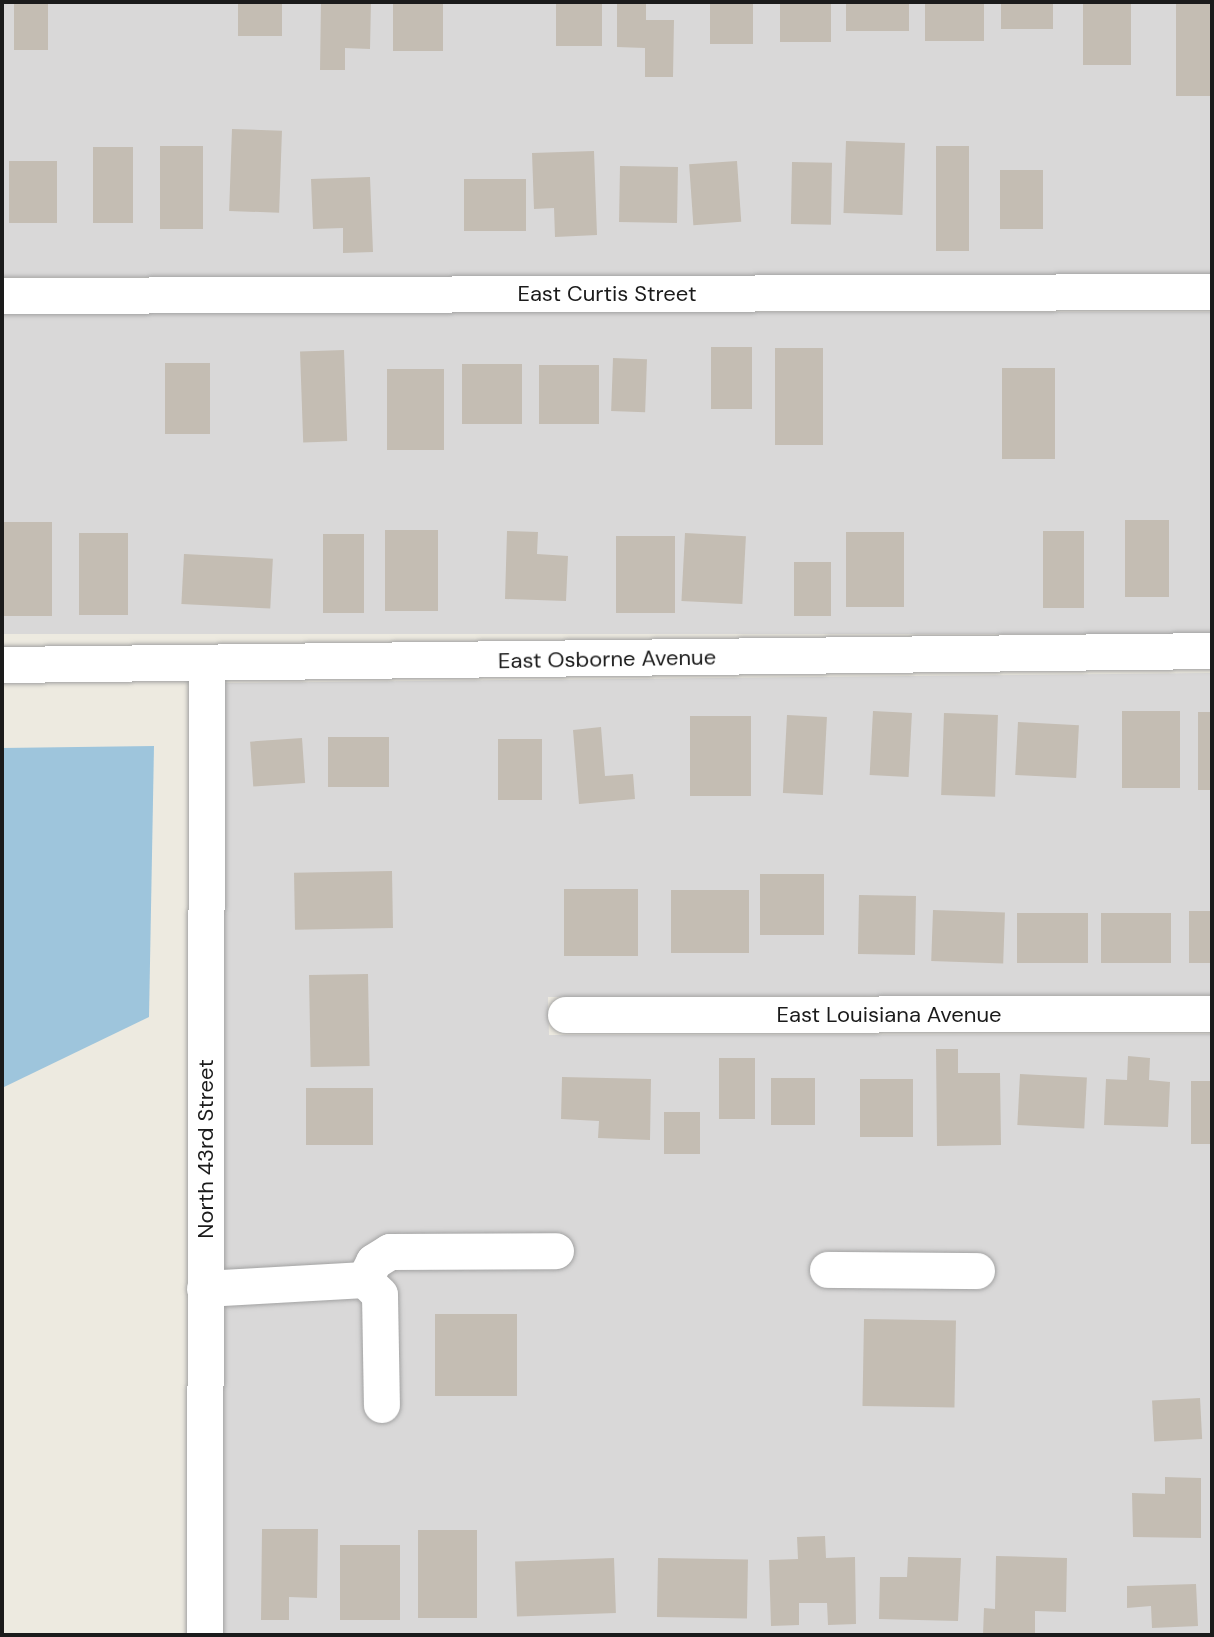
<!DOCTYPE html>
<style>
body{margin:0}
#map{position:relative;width:1214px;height:1637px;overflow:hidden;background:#edeae0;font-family:"DM Sans",sans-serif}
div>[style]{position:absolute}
.residential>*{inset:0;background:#d9d8d8;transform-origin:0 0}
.water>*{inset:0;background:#9ec5dc}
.building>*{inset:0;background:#c4bdb3;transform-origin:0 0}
.roads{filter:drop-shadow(0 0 2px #a2a2a2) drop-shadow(0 0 2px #a2a2a2)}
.minor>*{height:36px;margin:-18px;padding:0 18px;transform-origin:18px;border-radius:18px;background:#fff}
span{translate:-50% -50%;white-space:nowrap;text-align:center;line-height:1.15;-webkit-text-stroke:6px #fff;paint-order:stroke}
.street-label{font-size:22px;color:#1b1b1b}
.frame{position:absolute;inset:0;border:4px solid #1b1b1b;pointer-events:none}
</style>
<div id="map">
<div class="residential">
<i style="left:2px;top:2px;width:1210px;height:275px"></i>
<i style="left:1212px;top:312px;width:322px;height:1210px;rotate:90deg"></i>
<i style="clip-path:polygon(1212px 673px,1212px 995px,548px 997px,549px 1035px,1212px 1034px,1212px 1635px,222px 1635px,224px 683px)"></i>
</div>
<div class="water">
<i style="clip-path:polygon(154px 746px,149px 1017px,2px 1088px,2px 748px)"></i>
</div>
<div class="building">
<i style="left:14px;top:2px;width:34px;height:48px"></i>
<i style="left:238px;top:2px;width:44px;height:34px"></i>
<i style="clip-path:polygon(321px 2px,371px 2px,370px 49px,345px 48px,345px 70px,320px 70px)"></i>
<i style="left:393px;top:2px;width:50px;height:49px"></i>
<i style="left:556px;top:2px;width:46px;height:44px"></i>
<i style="clip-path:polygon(617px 2px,646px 2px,646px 20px,674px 20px,673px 77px,645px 77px,645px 48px,617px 47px)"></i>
<i style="left:710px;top:2px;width:43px;height:42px"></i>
<i style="left:780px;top:2px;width:51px;height:40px"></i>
<i style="left:846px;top:2px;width:63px;height:29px"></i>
<i style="left:925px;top:2px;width:59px;height:39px"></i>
<i style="left:1001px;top:2px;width:52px;height:27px"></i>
<i style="left:1083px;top:2px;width:48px;height:63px"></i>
<i style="left:1212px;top:2px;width:94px;height:36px;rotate:90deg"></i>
<i style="left:232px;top:129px;width:50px;height:82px;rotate:2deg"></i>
<i style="left:846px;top:141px;width:59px;height:72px;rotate:2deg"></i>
<i style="left:160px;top:146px;width:43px;height:83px"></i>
<i style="left:936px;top:146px;width:33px;height:105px"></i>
<i style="left:93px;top:147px;width:40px;height:76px"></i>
<i style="clip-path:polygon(594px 151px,597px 235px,555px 237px,554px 208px,534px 209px,532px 153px)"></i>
<i style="left:9px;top:161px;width:48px;height:62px"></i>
<i style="left:737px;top:161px;width:61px;height:48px;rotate:86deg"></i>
<i style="left:792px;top:162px;width:40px;height:62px;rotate:1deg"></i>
<i style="left:620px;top:166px;width:58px;height:56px;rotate:1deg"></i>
<i style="left:1000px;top:170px;width:43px;height:59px"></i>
<i style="clip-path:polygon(370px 177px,373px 252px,343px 253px,343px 228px,313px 229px,311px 179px)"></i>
<i style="left:464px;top:179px;width:62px;height:52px"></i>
<i style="left:711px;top:347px;width:41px;height:62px"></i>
<i style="left:775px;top:348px;width:48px;height:97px"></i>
<i style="left:344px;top:350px;width:91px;height:44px;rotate:88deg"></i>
<i style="left:613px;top:358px;width:34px;height:53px;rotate:2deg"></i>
<i style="left:165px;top:363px;width:45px;height:71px"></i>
<i style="left:462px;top:364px;width:60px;height:60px"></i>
<i style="left:539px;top:365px;width:60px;height:59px"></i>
<i style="left:1055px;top:368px;width:91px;height:53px;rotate:90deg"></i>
<i style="left:387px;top:369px;width:57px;height:81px"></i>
<i style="left:1125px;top:520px;width:44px;height:77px"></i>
<i style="left:2px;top:522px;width:50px;height:94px"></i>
<i style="left:385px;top:530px;width:53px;height:81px"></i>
<i style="clip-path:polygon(507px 531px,538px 532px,537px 554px,568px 556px,566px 601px,505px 599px)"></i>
<i style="left:1043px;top:531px;width:41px;height:77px"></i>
<i style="left:846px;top:532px;width:58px;height:75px"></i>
<i style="left:79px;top:533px;width:49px;height:82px"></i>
<i style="left:685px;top:533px;width:61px;height:68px;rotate:3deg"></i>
<i style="left:323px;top:534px;width:41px;height:79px"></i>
<i style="left:616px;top:536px;width:59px;height:77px"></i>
<i style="left:184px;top:554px;width:89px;height:50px;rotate:3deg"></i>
<i style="left:794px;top:562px;width:37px;height:54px"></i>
<i style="left:873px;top:711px;width:39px;height:64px;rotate:3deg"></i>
<i style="left:1122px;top:711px;width:58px;height:77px"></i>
<i style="left:1198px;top:712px;width:14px;height:78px"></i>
<i style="left:944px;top:713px;width:54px;height:82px;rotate:2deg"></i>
<i style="left:787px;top:715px;width:40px;height:78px;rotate:3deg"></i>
<i style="left:690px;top:716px;width:61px;height:80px"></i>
<i style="left:1018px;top:722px;width:61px;height:53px;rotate:3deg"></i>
<i style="clip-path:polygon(601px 727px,605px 776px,633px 774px,635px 799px,579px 804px,573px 730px)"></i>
<i style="left:328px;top:737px;width:61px;height:50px"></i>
<i style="left:302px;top:738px;width:45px;height:52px;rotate:86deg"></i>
<i style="left:498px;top:739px;width:44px;height:61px"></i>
<i style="left:392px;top:871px;width:57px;height:98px;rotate:89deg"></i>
<i style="left:824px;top:874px;width:61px;height:64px;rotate:90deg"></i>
<i style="left:638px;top:889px;width:67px;height:74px;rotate:90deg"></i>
<i style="left:671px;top:890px;width:78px;height:63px"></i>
<i style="left:859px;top:895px;width:57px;height:59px;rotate:1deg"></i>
<i style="left:933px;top:910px;width:72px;height:51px;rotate:2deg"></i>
<i style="left:1189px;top:911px;width:23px;height:52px"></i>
<i style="left:1017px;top:913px;width:71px;height:50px"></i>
<i style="left:1101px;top:913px;width:70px;height:50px"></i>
<i style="left:368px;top:974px;width:92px;height:59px;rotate:89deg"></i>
<i style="clip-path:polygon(936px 1049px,958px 1049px,958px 1073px,1000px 1073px,1001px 1145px,937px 1146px)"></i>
<i style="clip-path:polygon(1128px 1056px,1150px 1058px,1149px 1080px,1170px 1082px,1168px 1127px,1104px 1125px,1106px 1079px,1127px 1080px)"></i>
<i style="left:719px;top:1058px;width:36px;height:61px"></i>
<i style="left:1020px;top:1074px;width:67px;height:51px;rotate:3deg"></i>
<i style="clip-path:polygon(562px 1077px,651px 1079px,650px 1140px,598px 1138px,599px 1121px,561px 1119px)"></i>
<i style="left:771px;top:1078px;width:44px;height:47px"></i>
<i style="left:860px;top:1079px;width:53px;height:58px"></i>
<i style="left:1191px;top:1081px;width:21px;height:63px"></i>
<i style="left:373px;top:1088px;width:57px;height:67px;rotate:90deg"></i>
<i style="left:664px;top:1112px;width:36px;height:42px"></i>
<i style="left:435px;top:1314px;width:82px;height:82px"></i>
<i style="left:864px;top:1319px;width:92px;height:87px;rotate:1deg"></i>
<i style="left:1200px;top:1398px;width:41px;height:48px;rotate:87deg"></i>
<i style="clip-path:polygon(1165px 1477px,1201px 1478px,1201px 1538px,1133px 1537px,1132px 1493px,1165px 1494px)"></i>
<i style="clip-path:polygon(262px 1529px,318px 1529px,317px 1598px,289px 1597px,289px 1620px,261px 1620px)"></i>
<i style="left:418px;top:1530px;width:59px;height:88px"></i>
<i style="clip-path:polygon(825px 1536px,826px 1558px,855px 1557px,856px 1624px,828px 1625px,827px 1603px,799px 1603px,799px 1625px,771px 1626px,769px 1560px,798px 1559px,797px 1537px)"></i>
<i style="left:340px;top:1545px;width:60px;height:75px"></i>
<i style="clip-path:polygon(996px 1556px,1067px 1558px,1066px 1612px,1035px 1611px,1035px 1635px,983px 1635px,984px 1608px,995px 1609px)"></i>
<i style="clip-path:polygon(908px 1557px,961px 1558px,958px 1621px,879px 1619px,880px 1577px,907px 1577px)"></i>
<i style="left:614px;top:1558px;width:55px;height:99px;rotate:88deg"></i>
<i style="left:658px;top:1558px;width:90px;height:59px;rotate:1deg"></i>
<i style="clip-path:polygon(1196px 1584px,1198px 1626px,1152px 1628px,1151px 1606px,1127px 1608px,1127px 1586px)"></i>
</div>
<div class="roads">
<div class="minor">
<i style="left:2px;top:296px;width:1210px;rotate:-0.19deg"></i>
<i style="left:2px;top:665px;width:1210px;rotate:-0.66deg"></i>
<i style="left:566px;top:1015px;width:646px;rotate:-0.09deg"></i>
<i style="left:828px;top:1270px;width:149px;rotate:0.4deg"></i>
<i style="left:365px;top:1280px;width:20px;rotate:-63deg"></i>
<i style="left:374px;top:1262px;width:19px;rotate:-32deg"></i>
<i style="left:390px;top:1252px;width:166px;rotate:-0.3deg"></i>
<i style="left:205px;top:1289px;width:160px;rotate:-3.2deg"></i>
<i style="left:365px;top:1280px;width:21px;rotate:45deg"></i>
<i style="left:380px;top:1295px;width:110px;rotate:89deg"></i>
<i style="left:205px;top:1635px;width:971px;rotate:-89.88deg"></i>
</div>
</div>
<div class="street-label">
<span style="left:607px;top:294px">East Curtis Street</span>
<span style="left:607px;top:659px;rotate:-1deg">East Osborne Avenue</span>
<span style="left:889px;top:1015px">East Louisiana Avenue</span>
<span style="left:206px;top:1149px;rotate:-90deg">North 43rd Street</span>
</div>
<div class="frame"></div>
</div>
